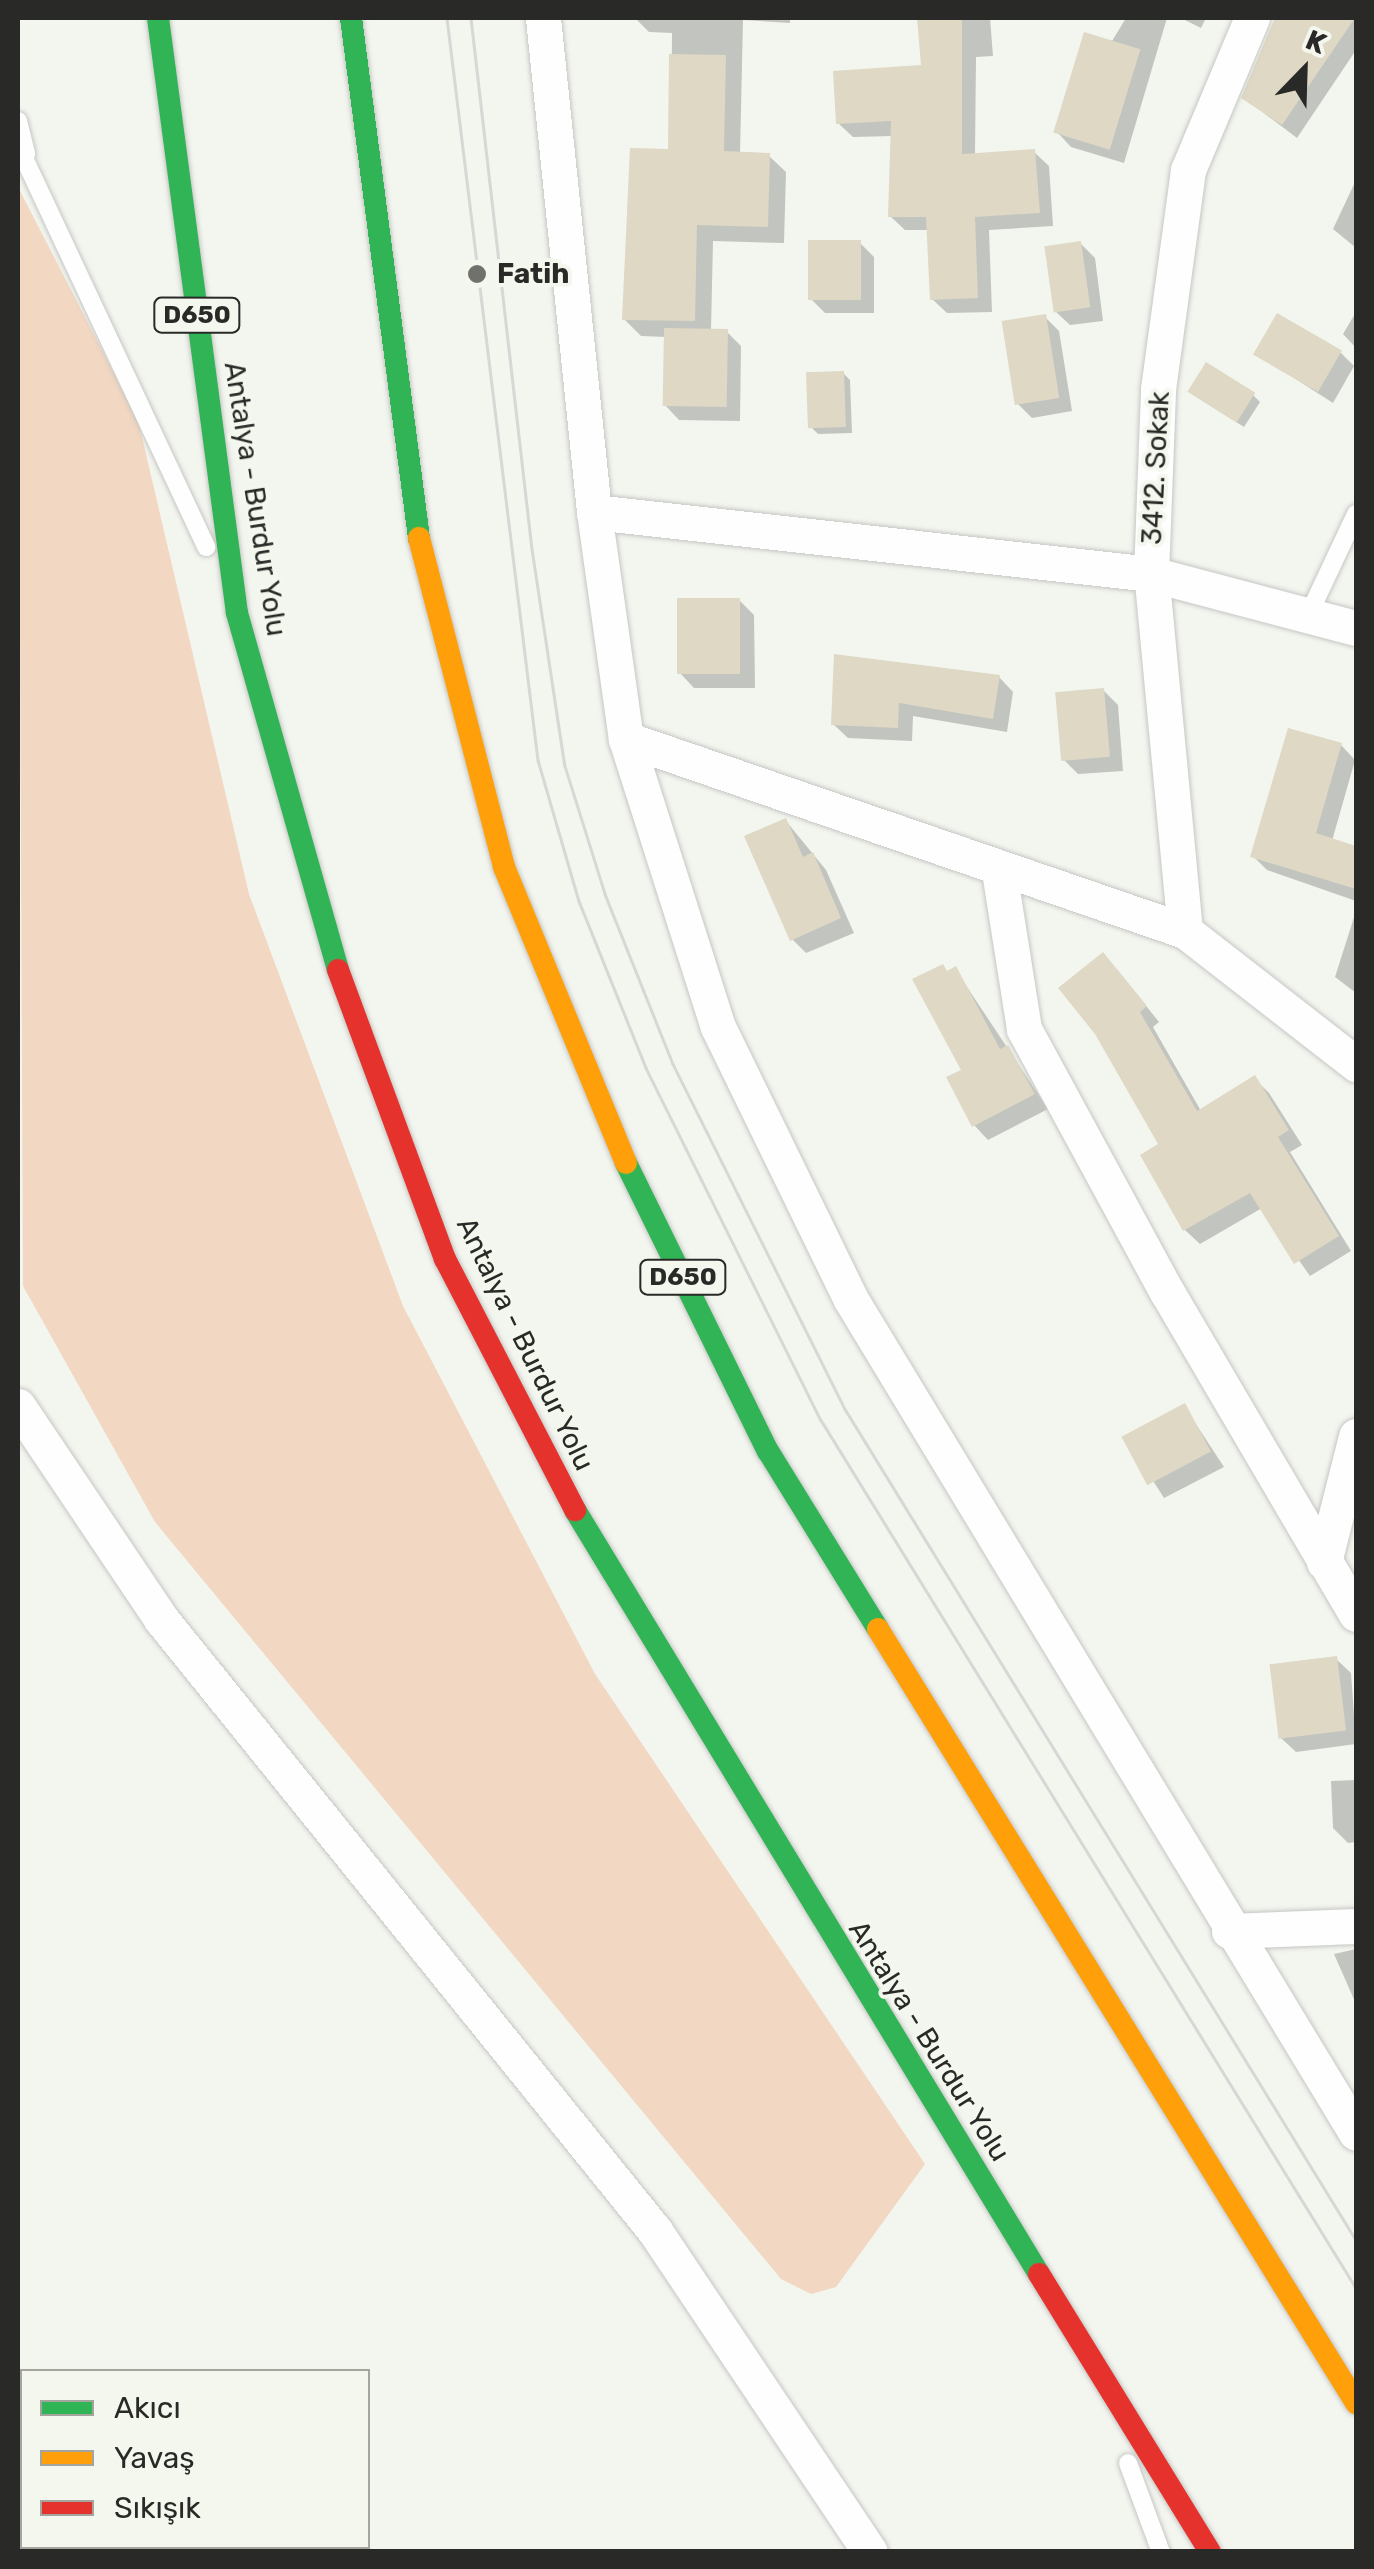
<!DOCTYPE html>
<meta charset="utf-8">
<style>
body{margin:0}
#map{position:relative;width:1374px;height:2569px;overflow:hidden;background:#f3f5ef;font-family:Rubik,sans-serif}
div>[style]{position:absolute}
.green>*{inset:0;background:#f2d7c2}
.shadow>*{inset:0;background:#0003}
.building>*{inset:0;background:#ded8c4;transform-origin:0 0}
.roads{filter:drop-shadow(0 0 2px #c6c7c4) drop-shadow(0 0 2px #c6c7c4)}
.lane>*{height:18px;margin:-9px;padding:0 9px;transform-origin:9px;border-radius:9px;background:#fdfefd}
.street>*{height:35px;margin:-17.5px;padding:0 17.5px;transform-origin:17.5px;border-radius:17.5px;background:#fdfefd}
.fast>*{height:22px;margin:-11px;padding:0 11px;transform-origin:11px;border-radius:11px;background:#30b455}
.slow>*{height:22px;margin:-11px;padding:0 11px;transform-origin:11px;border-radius:11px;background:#ff9f0a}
.jam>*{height:22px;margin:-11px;padding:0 11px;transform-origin:11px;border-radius:11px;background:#e5322d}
.tram>*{height:2.5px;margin:-1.25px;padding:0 1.25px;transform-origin:1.25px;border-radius:1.25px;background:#d7d7d6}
.dots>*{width:28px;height:28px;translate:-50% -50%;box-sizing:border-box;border:5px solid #f4f7ed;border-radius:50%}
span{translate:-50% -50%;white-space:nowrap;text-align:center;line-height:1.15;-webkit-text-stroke:8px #f4f7ed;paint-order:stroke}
.shield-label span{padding:2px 8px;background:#f4f7ed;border:2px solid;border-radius:8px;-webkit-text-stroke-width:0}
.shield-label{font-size:25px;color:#292a27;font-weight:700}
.poi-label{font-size:28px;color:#292a27;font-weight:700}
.left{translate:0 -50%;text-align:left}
.street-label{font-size:28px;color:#292a27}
.frame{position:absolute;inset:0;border:20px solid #292a27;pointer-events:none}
.legend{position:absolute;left:20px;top:2369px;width:350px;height:180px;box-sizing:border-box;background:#f4f7ed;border:2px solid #a3a59e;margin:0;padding:12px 18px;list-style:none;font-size:30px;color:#292a27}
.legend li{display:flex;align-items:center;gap:20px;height:50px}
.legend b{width:50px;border:2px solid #a3a59e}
.north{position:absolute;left:1254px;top:20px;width:100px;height:100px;-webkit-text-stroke:8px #f4f7ed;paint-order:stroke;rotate:23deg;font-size:28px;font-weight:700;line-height:40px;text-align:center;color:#292a27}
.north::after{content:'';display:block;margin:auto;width:35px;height:45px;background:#292a27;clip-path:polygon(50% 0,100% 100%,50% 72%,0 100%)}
</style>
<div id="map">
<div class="green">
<i style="clip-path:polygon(18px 187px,138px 420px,249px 894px,403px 1306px,595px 1674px,925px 2164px,836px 2287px,811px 2294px,781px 2279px,155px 1522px,23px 1286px)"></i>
</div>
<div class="shadow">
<i style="clip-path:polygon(635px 18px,790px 18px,790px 23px,743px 20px,740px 154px,768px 155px,786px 172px,784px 243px,713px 241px,711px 331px,727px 332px,741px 346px,740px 421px,679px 420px,665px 405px,667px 337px,641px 336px,624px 319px,671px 152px,672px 33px,649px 32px)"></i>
<i style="clip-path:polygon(919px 18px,990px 18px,993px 56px,976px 57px,975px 156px,1034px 152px,1049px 166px,1053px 226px,989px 230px,992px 312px,947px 313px,932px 299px,929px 230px,905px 230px,890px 216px,893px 136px,853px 137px,838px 123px,924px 67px)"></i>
<i style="clip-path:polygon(1126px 18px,1167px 18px,1124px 163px,1071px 147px,1057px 132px)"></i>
<i style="clip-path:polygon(1181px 18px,1206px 18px,1201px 28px)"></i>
<i style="clip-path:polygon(1328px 18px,1356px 18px,1356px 50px,1297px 138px,1244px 98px)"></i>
<i style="clip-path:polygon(1356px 180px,1356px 248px,1333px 229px)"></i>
<i style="clip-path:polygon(860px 243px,874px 257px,874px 313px,825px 313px,811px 299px)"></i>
<i style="clip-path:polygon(1080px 243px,1095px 258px,1103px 321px,1070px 325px,1055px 311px)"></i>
<i style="clip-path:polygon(1356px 312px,1356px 348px,1343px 334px)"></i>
<i style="clip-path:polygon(1045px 317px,1059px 331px,1072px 411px,1032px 418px,1017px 403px)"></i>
<i style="clip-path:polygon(1340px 352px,1354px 366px,1333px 403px,1257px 354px)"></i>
<i style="clip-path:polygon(843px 373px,850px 380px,852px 433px,818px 434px,811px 427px)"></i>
<i style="clip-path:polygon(1253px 395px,1260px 402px,1244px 427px,1197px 397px)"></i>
<i style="clip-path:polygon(739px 600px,754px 615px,755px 688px,694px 688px,680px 673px)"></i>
<i style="clip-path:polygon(836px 657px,999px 677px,1013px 692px,1007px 732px,913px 716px,912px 741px,848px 738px,833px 724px)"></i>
<i style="clip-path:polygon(1103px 690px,1118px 705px,1123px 771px,1078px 774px,1064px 760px)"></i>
<i style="clip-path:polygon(1341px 745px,1355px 760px,1332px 841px,1356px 849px,1356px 901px,1267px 870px,1253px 856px)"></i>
<i style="clip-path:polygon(786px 821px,826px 870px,854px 933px,806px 953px,792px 939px)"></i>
<i style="clip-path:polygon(1356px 911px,1356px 993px,1335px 977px)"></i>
<i style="clip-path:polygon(955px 969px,1048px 1109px,988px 1140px,974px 1125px,948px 973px)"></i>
<i style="clip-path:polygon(1117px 970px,1159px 1022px,1153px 1027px,1201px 1111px,1255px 1079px,1269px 1093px,1302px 1145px,1290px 1152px,1351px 1251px,1310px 1276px,1262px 1208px,1200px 1244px,1185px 1230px)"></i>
<i style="clip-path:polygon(1184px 1406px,1224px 1467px,1164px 1498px,1125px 1437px)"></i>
<i style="clip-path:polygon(1336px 1659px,1351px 1673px,1356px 1744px,1296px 1752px,1281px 1738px)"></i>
<i style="clip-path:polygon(1356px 1780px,1356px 1842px,1348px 1843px,1333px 1828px,1331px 1781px)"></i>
<i style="clip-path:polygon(1356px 1949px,1356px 2004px,1334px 1954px)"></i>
</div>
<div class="building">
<i style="clip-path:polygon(917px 18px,962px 18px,962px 154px,1035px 149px,1040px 213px,975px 217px,978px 298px,930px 300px,926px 217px,888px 217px,891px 121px,836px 124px,833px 71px,921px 65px)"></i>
<i style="clip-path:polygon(1275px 18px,1355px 18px,1282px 125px,1241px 98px)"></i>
<i style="left:1084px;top:32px;width:59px;height:105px;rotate:17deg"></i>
<i style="clip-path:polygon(669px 54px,726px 55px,724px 151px,770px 153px,768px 227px,697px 225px,695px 321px,622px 320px,630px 148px,668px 149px)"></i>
<i style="left:808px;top:240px;width:53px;height:60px"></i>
<i style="left:1081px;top:241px;width:67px;height:37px;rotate:82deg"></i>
<i style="left:1277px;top:313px;width:75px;height:48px;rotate:30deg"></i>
<i style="left:1046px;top:314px;width:85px;height:45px;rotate:81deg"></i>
<i style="left:664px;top:328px;width:64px;height:78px;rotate:1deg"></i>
<i style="left:1206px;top:362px;width:58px;height:35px;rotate:32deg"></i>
<i style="left:844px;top:371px;width:56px;height:38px;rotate:88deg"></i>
<i style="left:677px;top:598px;width:63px;height:76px"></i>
<i style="clip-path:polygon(834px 654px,1000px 675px,993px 719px,899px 703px,898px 728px,831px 725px)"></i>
<i style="left:1104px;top:688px;width:69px;height:49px;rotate:85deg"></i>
<i style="clip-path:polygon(1288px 728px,1342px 743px,1316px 833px,1356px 846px,1356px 889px,1250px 857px)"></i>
<i style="clip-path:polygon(786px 818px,803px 857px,813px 852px,841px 918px,790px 941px,744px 836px)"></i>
<i style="clip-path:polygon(1103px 952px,1147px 1006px,1140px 1012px,1197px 1111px,1255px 1075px,1289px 1130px,1278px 1137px,1339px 1236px,1294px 1264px,1250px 1193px,1183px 1231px,1140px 1155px,1158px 1144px,1095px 1034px,1058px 988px)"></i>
<i style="clip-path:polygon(943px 964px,947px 971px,956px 966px,1000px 1049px,1008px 1045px,1035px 1094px,972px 1127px,946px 1077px,961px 1070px,912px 979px)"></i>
<i style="left:1185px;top:1403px;width:55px;height:72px;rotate:62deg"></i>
<i style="left:1337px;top:1656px;width:75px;height:68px;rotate:83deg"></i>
</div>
<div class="roads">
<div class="lane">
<i style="left:18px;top:121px;width:34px;rotate:76deg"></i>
<i style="left:18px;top:145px;width:444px;rotate:64.9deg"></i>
<i style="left:1308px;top:616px;width:113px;rotate:-64.8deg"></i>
<i style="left:1128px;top:2463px;width:95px;rotate:69.7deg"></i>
</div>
<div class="street">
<i style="left:543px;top:18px;width:497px;rotate:84.1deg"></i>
<i style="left:594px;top:512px;width:229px;rotate:82deg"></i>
<i style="left:626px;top:739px;width:302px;rotate:72.3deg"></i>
<i style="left:718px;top:1027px;width:301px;rotate:64deg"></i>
<i style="left:850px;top:1298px;width:976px;rotate:58.78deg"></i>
<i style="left:594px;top:512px;width:560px;rotate:6.35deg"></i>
<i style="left:1151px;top:574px;width:212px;rotate:14.8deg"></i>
<i style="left:626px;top:739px;width:591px;rotate:18.96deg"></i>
<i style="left:1185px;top:931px;width:217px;rotate:37.9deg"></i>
<i style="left:999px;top:871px;width:160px;rotate:81deg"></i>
<i style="left:1024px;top:1029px;width:299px;rotate:61.5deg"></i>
<i style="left:1167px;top:1292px;width:373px;rotate:59.6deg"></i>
<i style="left:1185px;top:931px;width:359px;rotate:-95.4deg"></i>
<i style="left:1151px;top:574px;width:185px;rotate:-87.8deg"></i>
<i style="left:1158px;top:389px;width:221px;rotate:-82.2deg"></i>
<i style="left:1188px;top:170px;width:165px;rotate:-67.2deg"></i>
<i style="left:18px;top:1406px;width:257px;rotate:56.1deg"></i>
<i style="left:161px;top:1619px;width:786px;rotate:51.09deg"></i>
<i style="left:655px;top:2231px;width:386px;rotate:56.2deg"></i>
<i style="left:1324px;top:1562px;width:130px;rotate:-75.7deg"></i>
<i style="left:1229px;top:1931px;width:127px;rotate:-2.3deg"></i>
</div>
<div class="fast">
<i style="left:158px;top:18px;width:600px;rotate:82.44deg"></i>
<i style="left:237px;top:613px;width:371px;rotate:74.2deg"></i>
<i style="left:351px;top:18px;width:524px;rotate:82.55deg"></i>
<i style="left:626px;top:1163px;width:321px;rotate:63.8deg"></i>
<i style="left:768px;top:1451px;width:209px;rotate:58.3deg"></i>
<i style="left:575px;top:1510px;width:894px;rotate:58.73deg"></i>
</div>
<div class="slow">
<i style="left:419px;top:538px;width:340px;rotate:75.5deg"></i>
<i style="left:504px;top:867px;width:320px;rotate:67.6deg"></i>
<i style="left:878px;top:1629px;width:910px;rotate:58.3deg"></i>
</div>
<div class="jam">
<i style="left:338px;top:970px;width:308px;rotate:69.7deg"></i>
<i style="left:445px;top:1259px;width:283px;rotate:62.6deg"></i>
<i style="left:1039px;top:2274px;width:326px;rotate:58.4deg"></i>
</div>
</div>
<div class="tram">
<i style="left:447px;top:18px;width:748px;rotate:83.01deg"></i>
<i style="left:538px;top:760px;width:147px;rotate:73.8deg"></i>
<i style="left:579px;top:901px;width:180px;rotate:68.1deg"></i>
<i style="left:646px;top:1068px;width:393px;rotate:63.6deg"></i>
<i style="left:821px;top:1420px;width:1020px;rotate:58.35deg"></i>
<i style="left:471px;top:18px;width:534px;rotate:83.45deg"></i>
<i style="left:532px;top:549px;width:219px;rotate:81.4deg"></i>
<i style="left:565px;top:766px;width:134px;rotate:72.6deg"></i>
<i style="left:605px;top:894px;width:183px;rotate:68.2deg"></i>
<i style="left:673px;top:1064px;width:385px;rotate:63.5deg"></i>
<i style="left:845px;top:1409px;width:976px;rotate:58.41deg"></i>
</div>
<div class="dots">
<i style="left:477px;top:274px;background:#70716d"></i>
</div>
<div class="shield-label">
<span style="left:197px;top:315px">D650</span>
<span style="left:683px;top:1277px">D650</span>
</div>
<div class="poi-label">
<span class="left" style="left:497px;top:274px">Fatih</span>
</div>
<div class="street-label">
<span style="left:1156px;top:468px;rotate:-87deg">3412. Sokak</span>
<span style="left:255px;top:499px;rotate:81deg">Antalya - Burdur Yolu</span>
<span style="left:525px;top:1344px;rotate:64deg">Antalya - Burdur Yolu</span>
<span style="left:929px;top:2041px;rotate:58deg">Antalya - Burdur Yolu</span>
</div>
<div class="frame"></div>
<ul class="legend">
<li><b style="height:12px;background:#30b455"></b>Akıcı</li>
<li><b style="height:12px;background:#ff9f0a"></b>Yavaş</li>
<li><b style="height:12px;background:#e5322d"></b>Sıkışık</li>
</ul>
<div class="north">K</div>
</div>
